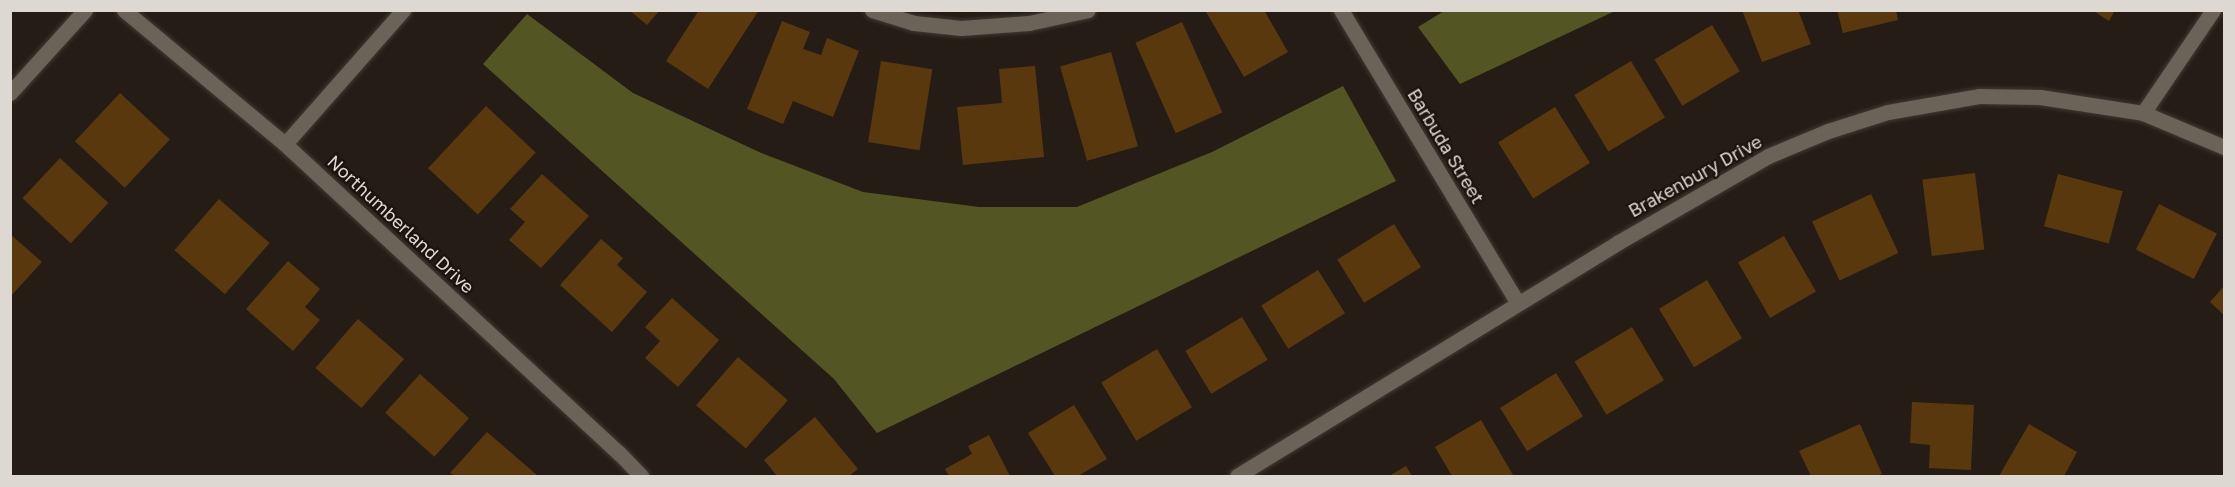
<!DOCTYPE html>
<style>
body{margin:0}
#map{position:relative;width:2235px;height:487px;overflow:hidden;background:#251d15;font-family:"Golos Text",sans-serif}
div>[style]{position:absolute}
.forest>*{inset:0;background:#535522}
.building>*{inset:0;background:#59380e;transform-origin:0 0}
.roads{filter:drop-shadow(0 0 2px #403a34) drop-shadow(0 0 2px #403a34)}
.minor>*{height:15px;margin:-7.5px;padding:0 7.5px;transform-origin:7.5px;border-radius:7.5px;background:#6b6258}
span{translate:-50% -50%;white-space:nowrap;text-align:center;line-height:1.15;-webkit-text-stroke:4.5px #1c140c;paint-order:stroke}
.street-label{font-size:18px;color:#ddd8d2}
.frame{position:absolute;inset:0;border:12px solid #ddd8d2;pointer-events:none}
</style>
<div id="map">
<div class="forest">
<i style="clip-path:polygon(1444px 11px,1444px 10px,1615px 11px,1460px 84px,1418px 27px)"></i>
<i style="clip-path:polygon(527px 14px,633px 93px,759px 152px,863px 192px,979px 207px,1077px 207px,1212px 152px,1343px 86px,1396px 181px,877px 433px,834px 379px,483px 64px)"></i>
</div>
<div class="building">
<i style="clip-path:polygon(629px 10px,660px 10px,647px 25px)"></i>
<i style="clip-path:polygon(699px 10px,759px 10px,708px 89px,666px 61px)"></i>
<i style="clip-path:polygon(1205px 10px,1264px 10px,1288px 52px,1244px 77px)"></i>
<i style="clip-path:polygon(1742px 10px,1798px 10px,1811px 44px,1762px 62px)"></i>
<i style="clip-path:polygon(1837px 10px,1896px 10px,1898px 20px,1843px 33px)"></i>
<i style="clip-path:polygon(2092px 10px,2115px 10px,2109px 21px)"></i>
<i style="clip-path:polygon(782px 21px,810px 32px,803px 49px,821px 55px,827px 38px,859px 51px,833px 117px,793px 101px,783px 124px,747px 109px)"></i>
<i style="left:1182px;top:22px;width:99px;height:51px;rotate:66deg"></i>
<i style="left:1712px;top:25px;width:54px;height:67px;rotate:59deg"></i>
<i style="left:1111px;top:52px;width:98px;height:53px;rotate:74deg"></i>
<i style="left:881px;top:61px;width:52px;height:82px;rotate:9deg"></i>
<i style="left:1631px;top:61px;width:66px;height:66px;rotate:59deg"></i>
<i style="clip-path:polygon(1035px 66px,1044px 157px,963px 165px,957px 107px,1002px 103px,999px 69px)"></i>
<i style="left:120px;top:93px;width:68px;height:66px;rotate:43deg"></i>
<i style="left:486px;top:106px;width:68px;height:85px;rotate:43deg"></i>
<i style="left:1555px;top:107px;width:66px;height:67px;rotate:58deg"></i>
<i style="left:60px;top:158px;width:66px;height:55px;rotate:43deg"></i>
<i style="left:1975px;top:173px;width:77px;height:53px;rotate:83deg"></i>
<i style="clip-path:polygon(542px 174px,589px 216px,541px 268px,509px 240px,525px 222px,510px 209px)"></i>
<i style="left:2058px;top:174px;width:67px;height:54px;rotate:15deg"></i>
<i style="left:1871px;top:194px;width:65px;height:65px;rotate:65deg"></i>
<i style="left:219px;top:199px;width:67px;height:68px;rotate:41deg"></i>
<i style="left:2159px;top:204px;width:65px;height:51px;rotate:27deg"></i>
<i style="left:1394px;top:224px;width:51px;height:67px;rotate:58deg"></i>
<i style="clip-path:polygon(10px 234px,42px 262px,10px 297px)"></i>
<i style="left:1784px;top:236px;width:64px;height:53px;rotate:60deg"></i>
<i style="clip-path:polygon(601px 239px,623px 258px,617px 265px,647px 292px,612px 332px,560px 285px)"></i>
<i style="clip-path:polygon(288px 261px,320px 289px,305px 307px,320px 320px,293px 351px,246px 309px)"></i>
<i style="left:1318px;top:270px;width:51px;height:67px;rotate:58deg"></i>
<i style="left:1707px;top:280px;width:68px;height:56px;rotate:59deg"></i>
<i style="clip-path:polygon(2224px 286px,2224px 315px,2210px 302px)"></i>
<i style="clip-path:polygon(672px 298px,719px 340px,678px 387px,645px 358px,660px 341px,645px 327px)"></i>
<i style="left:1242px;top:317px;width:50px;height:66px;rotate:59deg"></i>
<i style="left:358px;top:319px;width:61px;height:65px;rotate:41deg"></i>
<i style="left:1632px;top:327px;width:62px;height:67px;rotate:59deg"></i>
<i style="left:1157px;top:349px;width:68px;height:65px;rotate:59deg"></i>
<i style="left:738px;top:357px;width:66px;height:64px;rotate:41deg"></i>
<i style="left:1556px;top:373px;width:51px;height:66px;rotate:58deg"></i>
<i style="left:420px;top:374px;width:66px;height:52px;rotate:42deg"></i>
<i style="clip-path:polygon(1912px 402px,1974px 405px,1971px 470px,1929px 468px,1930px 445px,1910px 443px)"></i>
<i style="clip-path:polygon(1074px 405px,1107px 459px,1078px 476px,1055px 476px,1028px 433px)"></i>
<i style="clip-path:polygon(815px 417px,858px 469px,849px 476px,777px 476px,764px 460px)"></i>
<i style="clip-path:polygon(1481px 420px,1513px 475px,1510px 476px,1452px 476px,1435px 447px)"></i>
<i style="clip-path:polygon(1860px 424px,1882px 474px,1876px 476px,1811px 476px,1799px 451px)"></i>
<i style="clip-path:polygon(2029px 424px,2077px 452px,2064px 476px,1999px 476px)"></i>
<i style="clip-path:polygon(487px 432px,538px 476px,455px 476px,450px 473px)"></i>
<i style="clip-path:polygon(989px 435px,1010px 476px,949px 476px,945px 469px,972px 454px,968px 446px)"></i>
<i style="clip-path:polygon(1406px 466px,1412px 476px,1389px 476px)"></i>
</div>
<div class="roads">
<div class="minor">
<i style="left:124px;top:10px;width:209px;rotate:39.8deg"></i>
<i style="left:285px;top:144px;width:455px;rotate:42.8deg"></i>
<i style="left:619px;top:453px;width:32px;rotate:46deg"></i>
<i style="left:872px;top:10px;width:44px;rotate:17.2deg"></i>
<i style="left:914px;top:23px;width:47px;rotate:6.1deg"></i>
<i style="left:961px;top:28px;width:68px;rotate:-4.2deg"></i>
<i style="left:1029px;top:23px;width:60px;rotate:-12.4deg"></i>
<i style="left:1341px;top:10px;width:341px;rotate:58.9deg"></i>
<i style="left:10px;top:93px;width:112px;rotate:-47.9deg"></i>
<i style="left:2143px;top:113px;width:125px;rotate:-55.8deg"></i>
<i style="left:285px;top:144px;width:179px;rotate:-48.6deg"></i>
<i style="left:1237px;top:476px;width:446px;rotate:-31.5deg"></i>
<i style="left:1617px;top:243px;width:174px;rotate:-29.9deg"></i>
<i style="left:1768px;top:156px;width:65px;rotate:-22.6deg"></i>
<i style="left:1828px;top:131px;width:63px;rotate:-17.6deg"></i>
<i style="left:1888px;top:112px;width:92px;rotate:-10deg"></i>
<i style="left:1979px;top:96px;width:61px;rotate:0.9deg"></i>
<i style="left:2040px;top:97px;width:104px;rotate:8.8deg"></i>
<i style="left:2143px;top:113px;width:88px;rotate:22.8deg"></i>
</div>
</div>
<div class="street-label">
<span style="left:1446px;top:146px;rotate:59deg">Barbuda Street</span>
<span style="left:1695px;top:176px;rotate:-29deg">Brakenbury Drive</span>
<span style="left:401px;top:224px;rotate:43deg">Northumberland Drive</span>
</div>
<div class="frame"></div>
</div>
